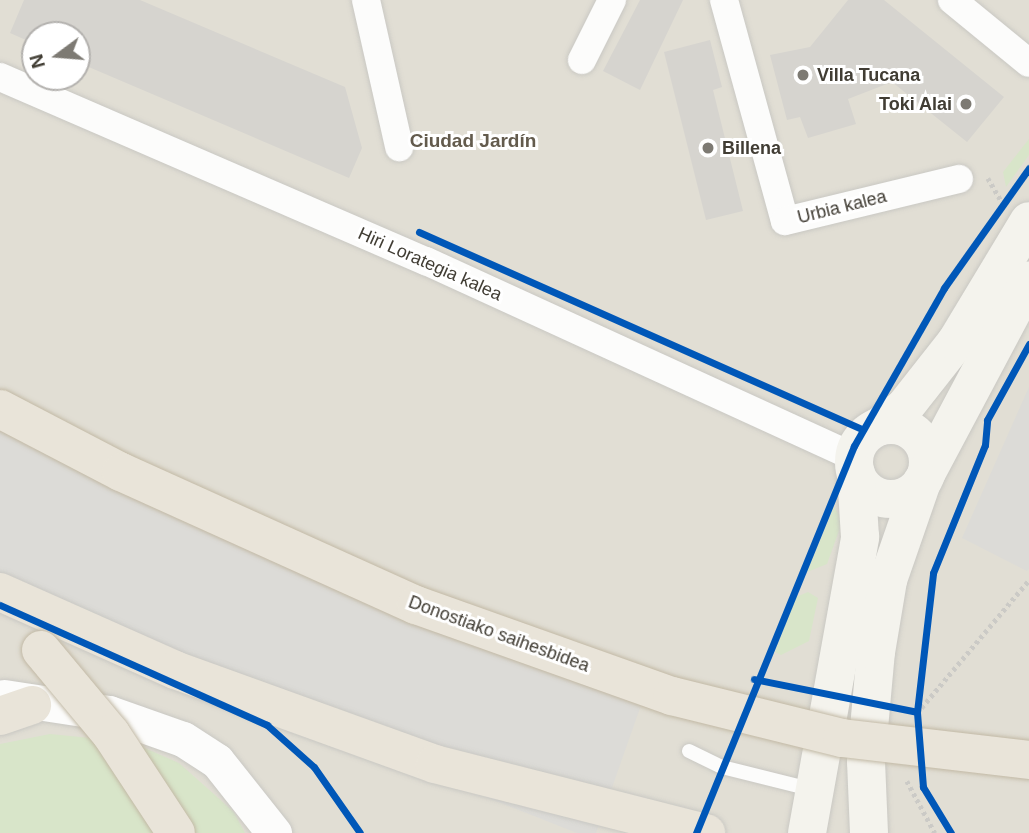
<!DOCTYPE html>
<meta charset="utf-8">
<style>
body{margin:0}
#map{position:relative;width:1029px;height:833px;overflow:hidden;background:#edece7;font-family:Arial,sans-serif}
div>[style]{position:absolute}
.residential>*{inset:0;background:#e1ded4}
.green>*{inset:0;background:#d8e5c9}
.parking>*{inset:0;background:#dcdbd7}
.building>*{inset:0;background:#d6d4cf}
.path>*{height:4.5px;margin-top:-2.25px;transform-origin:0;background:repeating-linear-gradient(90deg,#cbcac6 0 3.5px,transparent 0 7px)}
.roads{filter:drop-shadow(0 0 2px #c9c8c3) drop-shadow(0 0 2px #c9c8c3)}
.service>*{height:14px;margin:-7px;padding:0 7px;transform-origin:7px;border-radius:7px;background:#fcfcfb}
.minor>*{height:28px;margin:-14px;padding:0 14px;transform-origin:14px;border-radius:14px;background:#fcfcfb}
.tertiary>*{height:35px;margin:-17.5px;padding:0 17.5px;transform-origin:17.5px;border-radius:17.5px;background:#fcfcfb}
.secondary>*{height:38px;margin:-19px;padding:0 19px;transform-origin:19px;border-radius:19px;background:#f4f3ed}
.secondary>.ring{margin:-19px;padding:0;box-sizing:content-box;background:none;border:38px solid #f4f3ed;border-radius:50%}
.motorway>*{height:38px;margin:-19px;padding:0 19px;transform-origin:19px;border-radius:19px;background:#e9e4d9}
.bridges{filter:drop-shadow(0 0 2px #c2b9a5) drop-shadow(0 0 2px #c2b9a5)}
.motorway-bridge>*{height:38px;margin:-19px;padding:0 19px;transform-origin:19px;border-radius:19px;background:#e9e4d9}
.cycleway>*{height:7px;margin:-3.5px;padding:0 3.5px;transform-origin:3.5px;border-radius:3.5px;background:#0057b8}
.dots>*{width:19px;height:19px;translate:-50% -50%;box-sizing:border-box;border:4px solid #fff;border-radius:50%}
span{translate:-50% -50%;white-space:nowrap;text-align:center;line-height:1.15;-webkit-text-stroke:6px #fff;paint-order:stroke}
.poi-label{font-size:18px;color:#413d34;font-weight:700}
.left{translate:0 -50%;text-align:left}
.right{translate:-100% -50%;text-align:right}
.street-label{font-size:18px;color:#413d34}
.neighbourhood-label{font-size:19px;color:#635b4d;font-weight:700}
.north{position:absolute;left:21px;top:21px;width:70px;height:70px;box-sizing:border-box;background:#fff;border:2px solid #b3b1ae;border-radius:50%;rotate:254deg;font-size:19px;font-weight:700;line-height:28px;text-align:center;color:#413d34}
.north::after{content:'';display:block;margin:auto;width:24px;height:32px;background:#7d7a73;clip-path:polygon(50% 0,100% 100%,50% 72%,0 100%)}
</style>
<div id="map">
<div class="residential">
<i style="clip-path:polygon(evenodd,0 0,1029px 0,1029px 833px,0 833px,0 0,35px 35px,77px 35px,77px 77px,35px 77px,35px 35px)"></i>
</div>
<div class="green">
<i style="clip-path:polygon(1029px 139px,1029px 155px,1006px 187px,1003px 172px)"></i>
<i style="clip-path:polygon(834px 507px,843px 520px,827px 564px,807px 572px)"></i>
<i style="clip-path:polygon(808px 592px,818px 598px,809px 641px,781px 655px,775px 652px,796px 597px)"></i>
<i style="clip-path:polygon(50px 734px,131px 742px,179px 763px,234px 812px,245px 833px,0 833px,0 744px)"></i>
</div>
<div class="parking">
<i style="clip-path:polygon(1029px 387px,1029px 569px,1027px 571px,962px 538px)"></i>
<i style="clip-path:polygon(0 415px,646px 691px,596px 833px,577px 833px,134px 658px,0 590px)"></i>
</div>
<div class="building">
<i style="clip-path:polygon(24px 0,140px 0,345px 87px,362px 148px,349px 178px,77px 62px,77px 35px,35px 35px,35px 44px,10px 33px)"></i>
<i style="clip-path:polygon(640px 0,683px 0,640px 90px,603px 71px)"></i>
<i style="clip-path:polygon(848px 0,884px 0,1004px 97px,967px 142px,892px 82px,848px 99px,856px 124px,808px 138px,800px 117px,787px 120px,770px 55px,810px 47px)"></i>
<i style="clip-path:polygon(710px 40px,722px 87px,713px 90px,743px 211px,706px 220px,664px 52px)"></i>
</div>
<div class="path">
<i style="left:988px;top:178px;width:28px;rotate:60deg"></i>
<i style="left:917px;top:713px;width:174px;rotate:-49.9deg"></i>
<i style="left:907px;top:781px;width:59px;rotate:61.7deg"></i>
</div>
<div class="roads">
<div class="service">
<i style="left:689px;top:751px;width:37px;rotate:26deg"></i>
<i style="left:722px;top:767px;width:95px;rotate:14deg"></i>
</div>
<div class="minor">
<i style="left:366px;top:0;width:151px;rotate:77.3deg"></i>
<i style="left:724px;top:0;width:229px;rotate:74.6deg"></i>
<i style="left:785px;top:221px;width:179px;rotate:-13.6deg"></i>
<i style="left:952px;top:0;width:99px;rotate:39.3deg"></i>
<i style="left:582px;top:60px;width:67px;rotate:-63.4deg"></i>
<i style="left:0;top:77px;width:464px;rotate:23.4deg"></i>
<i style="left:426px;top:261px;width:466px;rotate:24.6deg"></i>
<i style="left:850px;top:455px;width:8px;rotate:-45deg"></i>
</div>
<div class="tertiary">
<i style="left:4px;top:697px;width:106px;rotate:8.7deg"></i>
<i style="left:109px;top:713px;width:78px;rotate:19.4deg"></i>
<i style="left:183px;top:739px;width:40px;rotate:32.9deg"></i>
<i style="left:217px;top:761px;width:92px;rotate:51.6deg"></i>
</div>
<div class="secondary">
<i class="ring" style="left:854px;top:425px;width:36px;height:36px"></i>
<i style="left:880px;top:426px;width:30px;rotate:-37deg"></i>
<i style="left:904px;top:408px;width:84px;rotate:-51.8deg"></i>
<i style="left:956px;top:342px;width:141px;rotate:-58.9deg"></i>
<i style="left:927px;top:472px;width:217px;rotate:-62deg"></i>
<i style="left:807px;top:833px;width:301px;rotate:-79.8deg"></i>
<i style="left:860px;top:537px;width:64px;rotate:-93.6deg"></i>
<i style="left:869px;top:833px;width:72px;rotate:-92.4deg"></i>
<i style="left:866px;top:761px;width:109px;rotate:-84.8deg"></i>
<i style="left:876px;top:652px;width:73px;rotate:-80.5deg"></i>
<i style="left:888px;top:580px;width:104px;rotate:-70.9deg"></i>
</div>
<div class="motorway">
<i style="left:0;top:592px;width:192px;rotate:24deg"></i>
<i style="left:175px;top:670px;width:276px;rotate:19.9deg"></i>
<i style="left:435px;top:764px;width:280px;rotate:14.3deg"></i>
<i style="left:0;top:716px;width:34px;rotate:-19deg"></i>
</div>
</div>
<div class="bridges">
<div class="motorway-bridge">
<i style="left:0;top:409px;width:136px;rotate:27.5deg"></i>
<i style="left:121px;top:472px;width:324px;rotate:24.3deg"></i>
<i style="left:416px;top:605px;width:272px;rotate:19.6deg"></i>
<i style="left:672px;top:696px;width:175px;rotate:13.9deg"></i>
<i style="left:842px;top:738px;width:188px;rotate:6.7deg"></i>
<i style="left:41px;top:650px;width:109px;rotate:50.2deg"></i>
<i style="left:111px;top:734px;width:118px;rotate:56.7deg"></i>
</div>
</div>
<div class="cycleway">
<i style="left:419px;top:232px;width:486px;rotate:24deg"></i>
<i style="left:0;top:605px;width:293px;rotate:24.2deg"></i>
<i style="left:267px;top:725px;width:63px;rotate:41.8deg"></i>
<i style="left:314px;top:767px;width:80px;rotate:55.1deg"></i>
<i style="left:754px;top:679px;width:166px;rotate:11.4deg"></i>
<i style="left:696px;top:833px;width:418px;rotate:-67.8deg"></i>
<i style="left:854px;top:446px;width:182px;rotate:-60.3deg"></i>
<i style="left:944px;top:288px;width:147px;rotate:-54.7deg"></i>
<i style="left:951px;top:833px;width:54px;rotate:-121.3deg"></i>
<i style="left:923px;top:787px;width:75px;rotate:-94.6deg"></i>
<i style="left:917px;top:712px;width:140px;rotate:-83.4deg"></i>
<i style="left:933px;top:573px;width:138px;rotate:-67.9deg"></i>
<i style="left:985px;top:445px;width:25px;rotate:-85deg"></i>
<i style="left:987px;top:420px;width:87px;rotate:-61.1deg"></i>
</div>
<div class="dots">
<i style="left:803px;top:75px;background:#7d7a73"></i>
<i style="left:966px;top:104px;background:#7d7a73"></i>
<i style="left:708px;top:148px;background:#7d7a73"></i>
</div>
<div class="poi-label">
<span class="left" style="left:817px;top:75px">Villa Tucana</span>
<span class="right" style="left:952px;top:104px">Toki Alai</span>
<span class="left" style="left:722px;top:148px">Billena</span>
</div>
<div class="street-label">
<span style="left:842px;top:207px;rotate:-14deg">Urbia kalea</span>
<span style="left:430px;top:264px;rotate:24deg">Hiri Lorategia kalea</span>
<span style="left:499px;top:634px;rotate:20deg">Donostiako saihesbidea</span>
</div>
<div class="neighbourhood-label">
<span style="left:473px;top:141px">Ciudad Jardín</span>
</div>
<div class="north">N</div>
</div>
